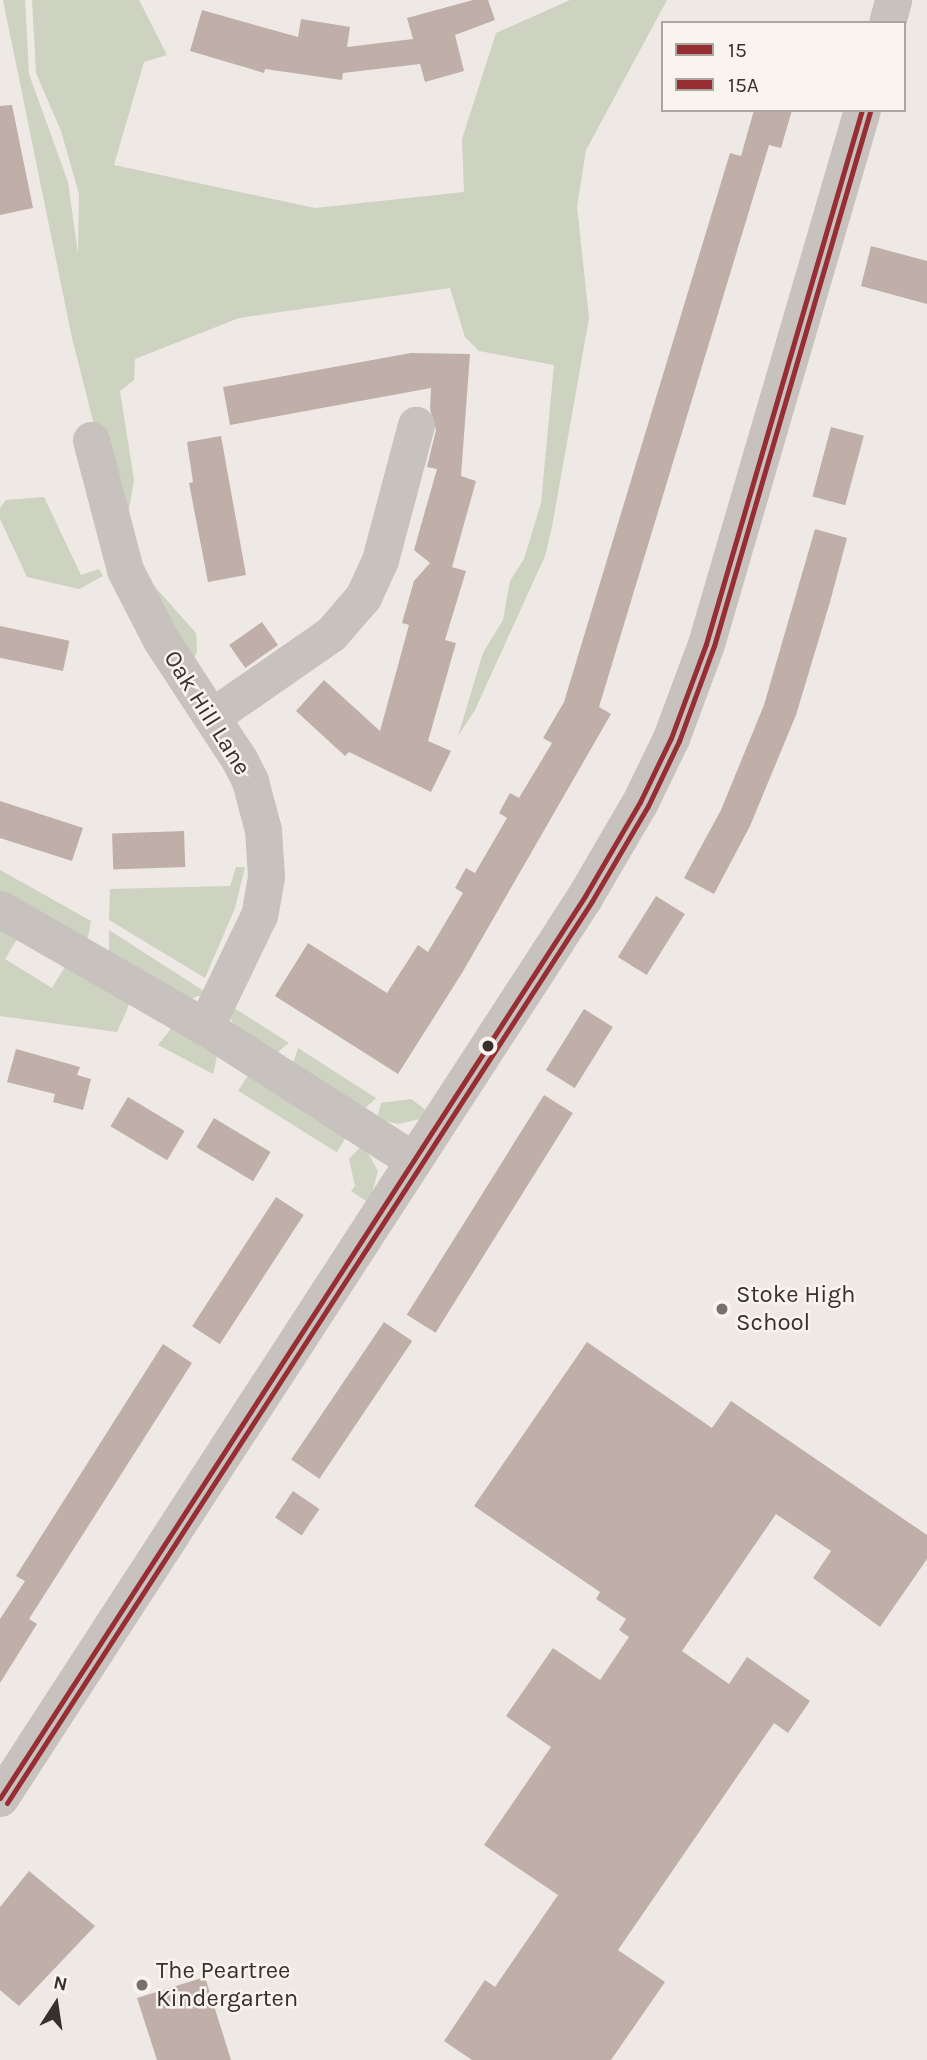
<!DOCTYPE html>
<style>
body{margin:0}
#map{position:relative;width:927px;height:2060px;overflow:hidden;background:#eee9e4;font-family:Karla,sans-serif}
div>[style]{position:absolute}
.green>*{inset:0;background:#ced2c0;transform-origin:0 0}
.building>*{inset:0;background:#bfafa8;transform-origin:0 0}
.minor>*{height:37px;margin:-18.5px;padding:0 18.5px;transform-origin:18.5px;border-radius:18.5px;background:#c7c2bd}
.bus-1>*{height:5px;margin:-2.5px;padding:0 2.5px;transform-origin:2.5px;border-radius:2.5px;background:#962e33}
.bus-2>*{height:5px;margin:-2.5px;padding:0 2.5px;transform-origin:2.5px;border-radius:2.5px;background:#962e33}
.dots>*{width:19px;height:19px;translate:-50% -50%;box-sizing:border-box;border:4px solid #f9f4ed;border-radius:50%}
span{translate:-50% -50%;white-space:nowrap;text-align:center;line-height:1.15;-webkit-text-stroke:5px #f9f4ed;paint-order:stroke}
.street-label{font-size:24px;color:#37302b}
.poi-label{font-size:24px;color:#37302b}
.left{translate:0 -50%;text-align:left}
.legend{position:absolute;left:661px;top:21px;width:245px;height:91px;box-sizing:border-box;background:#f9f4ed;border:2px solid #aba69f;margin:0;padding:9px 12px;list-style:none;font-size:21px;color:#37302b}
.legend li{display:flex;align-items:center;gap:14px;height:35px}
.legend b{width:35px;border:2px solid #aba69f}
.north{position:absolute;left:21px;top:1969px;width:70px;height:70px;-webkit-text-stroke:5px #f9f4ed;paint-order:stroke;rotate:12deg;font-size:19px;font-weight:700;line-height:28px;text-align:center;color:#37302b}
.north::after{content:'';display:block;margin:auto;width:24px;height:32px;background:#37302b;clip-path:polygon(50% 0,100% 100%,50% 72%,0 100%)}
</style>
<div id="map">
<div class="green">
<i style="clip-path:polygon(3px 0,25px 0,29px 74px,68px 182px,78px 254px,79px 194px,61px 131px,36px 73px,32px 0,139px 0,167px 55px,144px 62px,114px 165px,315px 208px,464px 192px,462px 139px,496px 33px,570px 0,667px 0,586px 150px,577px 206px,589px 318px,552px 527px,545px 556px,475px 710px,458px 736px,483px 653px,503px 620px,510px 581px,524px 559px,541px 503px,554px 365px,479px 351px,465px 337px,450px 288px,239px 318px,135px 359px,134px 380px,120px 391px,134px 480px,128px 514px,147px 578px,196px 633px,197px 651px,190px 670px,125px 547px,72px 338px)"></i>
<i style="clip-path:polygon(44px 497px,81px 575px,99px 569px,103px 576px,79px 589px,27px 577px,0 519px,0 508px,6px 500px)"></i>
<i style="clip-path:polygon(236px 867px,245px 867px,235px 908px,205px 978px,109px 920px,110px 889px,230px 886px)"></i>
<i style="clip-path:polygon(0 870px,91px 921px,87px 942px,0 895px)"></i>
<i style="clip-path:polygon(0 922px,19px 936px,5px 959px,52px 988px,66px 965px,132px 998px,117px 1032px,0 1016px)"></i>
<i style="clip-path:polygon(109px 930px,207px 993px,188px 1000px,109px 957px)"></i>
<i style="clip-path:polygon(228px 1004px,289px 1043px,274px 1055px,239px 1031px,230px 1018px)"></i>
<i style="clip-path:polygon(174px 1025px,218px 1052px,213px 1074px,158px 1045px)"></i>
<i style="clip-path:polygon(298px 1048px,376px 1098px,361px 1112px,292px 1067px)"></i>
<i style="left:250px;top:1072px;width:116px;height:22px;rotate:32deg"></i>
<i style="clip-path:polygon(411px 1099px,427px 1111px,420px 1119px,398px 1124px,377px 1119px,381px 1103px)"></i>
<i style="clip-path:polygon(363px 1144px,378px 1171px,369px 1203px,351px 1191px,355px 1186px,349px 1159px)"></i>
</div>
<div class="building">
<i style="clip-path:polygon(473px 0,488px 0,495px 20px,455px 35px,464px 71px,425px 82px,420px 64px,343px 73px,342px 80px,265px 69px,264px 73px,190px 51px,202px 10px,298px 37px,301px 19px,350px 27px,347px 47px,413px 39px,407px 18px)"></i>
<i style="clip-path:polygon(12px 105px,33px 208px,0 215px,0 106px)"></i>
<i style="clip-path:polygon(754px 110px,792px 110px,781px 148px,769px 145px,599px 707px,611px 714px,462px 973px,398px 1074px,275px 996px,308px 943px,387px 993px,418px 945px,428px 952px,463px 893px,455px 888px,466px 868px,475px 873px,507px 818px,499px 813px,510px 793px,519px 798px,552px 743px,543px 738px,564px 702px,730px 153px,741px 156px)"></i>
<i style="clip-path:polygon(871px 246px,927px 261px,927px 304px,861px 286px)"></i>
<i style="clip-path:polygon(411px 353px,470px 354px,461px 476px,476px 481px,452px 567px,466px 571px,445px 640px,456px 643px,428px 741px,451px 751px,431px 792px,349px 752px,345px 756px,296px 711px,324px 680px,380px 731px,409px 625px,402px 623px,414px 581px,430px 563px,414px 550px,437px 469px,427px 467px,436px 430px,430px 409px,431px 388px,230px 425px,223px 387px)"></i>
<i style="left:831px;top:427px;width:34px;height:72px;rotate:15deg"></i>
<i style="clip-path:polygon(221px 436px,246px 575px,208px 582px,189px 483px,193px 482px,187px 442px)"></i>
<i style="clip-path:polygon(815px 529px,847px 538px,830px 602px,796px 715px,750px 826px,714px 894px,684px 878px,721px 810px,764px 705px)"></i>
<i style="left:262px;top:622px;width:28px;height:40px;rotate:55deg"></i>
<i style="left:0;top:626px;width:71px;height:31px;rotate:12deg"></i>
<i style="clip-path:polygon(0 801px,83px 828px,72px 861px,0 838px)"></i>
<i style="left:184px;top:831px;width:36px;height:72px;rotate:88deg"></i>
<i style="left:656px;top:896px;width:34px;height:72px;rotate:32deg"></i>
<i style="left:584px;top:1009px;width:34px;height:72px;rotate:32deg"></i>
<i style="clip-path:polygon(16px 1049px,80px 1067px,77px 1075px,91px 1079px,83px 1110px,53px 1102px,55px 1094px,7px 1082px)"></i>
<i style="left:544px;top:1095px;width:34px;height:259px;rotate:32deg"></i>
<i style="left:128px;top:1097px;width:66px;height:34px;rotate:31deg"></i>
<i style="left:214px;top:1118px;width:66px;height:34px;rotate:31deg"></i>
<i style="left:276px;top:1197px;width:33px;height:154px;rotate:33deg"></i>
<i style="left:384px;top:1322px;width:34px;height:166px;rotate:34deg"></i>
<i style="clip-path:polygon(587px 1342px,712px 1428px,731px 1401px,927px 1535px,927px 1559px,880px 1627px,813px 1578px,831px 1551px,776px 1514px,682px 1651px,729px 1684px,747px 1657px,810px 1701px,788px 1733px,774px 1723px,618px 1950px,665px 1982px,611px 2060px,472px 2060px,444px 2041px,485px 1980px,495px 1987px,558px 1895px,484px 1845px,551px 1747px,506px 1716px,553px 1648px,600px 1680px,629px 1637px,619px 1630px,626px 1619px,596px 1599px,600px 1592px,474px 1506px)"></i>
<i style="clip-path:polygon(163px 1344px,192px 1363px,29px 1619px,37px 1624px,0 1683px,0 1619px,25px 1581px,16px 1576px)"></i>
<i style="left:293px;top:1491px;width:32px;height:32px;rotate:34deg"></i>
<i style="clip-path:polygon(29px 1871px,95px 1926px,19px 2006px,0 1990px,0 1907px)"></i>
<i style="clip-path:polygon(205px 1977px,231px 2060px,157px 2060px,137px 1998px)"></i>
</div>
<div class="minor">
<i style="left:887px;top:23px;width:24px;rotate:-75deg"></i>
<i style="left:91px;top:440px;width:134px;rotate:75.3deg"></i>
<i style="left:125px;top:570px;width:79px;rotate:62.8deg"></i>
<i style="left:161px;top:640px;width:142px;rotate:56.8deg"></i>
<i style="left:239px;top:759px;width:25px;rotate:63deg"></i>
<i style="left:250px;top:781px;width:51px;rotate:75.1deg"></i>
<i style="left:263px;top:830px;width:47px;rotate:86.3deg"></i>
<i style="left:266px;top:877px;width:39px;rotate:100deg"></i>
<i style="left:259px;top:915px;width:124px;rotate:115.7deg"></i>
<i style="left:214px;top:715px;width:142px;rotate:-34.7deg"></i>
<i style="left:331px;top:634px;width:49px;rotate:-49.1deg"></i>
<i style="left:363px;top:597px;width:41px;rotate:-65.3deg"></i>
<i style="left:380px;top:560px;width:140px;rotate:-75.1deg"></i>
<i style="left:0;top:909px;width:237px;rotate:29.9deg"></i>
<i style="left:205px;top:1027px;width:247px;rotate:32.6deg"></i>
<i style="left:0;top:1798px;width:1075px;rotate:-57.03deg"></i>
<i style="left:585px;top:896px;width:109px;rotate:-59.7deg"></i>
<i style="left:640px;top:802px;width:71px;rotate:-64.2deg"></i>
<i style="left:671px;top:738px;width:100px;rotate:-69.6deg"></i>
<i style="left:706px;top:644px;width:556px;rotate:-73.72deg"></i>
</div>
<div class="bus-1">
<i style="left:0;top:1798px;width:1075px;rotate:-57.03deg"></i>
<i style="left:585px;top:896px;width:109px;rotate:-59.7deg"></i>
<i style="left:640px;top:802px;width:71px;rotate:-64.2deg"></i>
<i style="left:671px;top:738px;width:100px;rotate:-69.6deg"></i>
<i style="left:706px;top:644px;width:556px;rotate:-73.72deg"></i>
</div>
<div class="bus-2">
<i style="left:7px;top:1803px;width:1075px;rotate:-57.03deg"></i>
<i style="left:592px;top:901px;width:110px;rotate:-59.5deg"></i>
<i style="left:648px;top:806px;width:72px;rotate:-64.5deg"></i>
<i style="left:679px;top:741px;width:101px;rotate:-69.8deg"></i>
<i style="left:714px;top:646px;width:556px;rotate:-73.72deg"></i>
</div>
<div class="dots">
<i style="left:488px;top:1046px;background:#37302b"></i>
<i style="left:722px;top:1309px;background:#77716c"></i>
<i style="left:142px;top:1985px;background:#77716c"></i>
</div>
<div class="street-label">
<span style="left:207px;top:713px;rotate:58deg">Oak Hill Lane</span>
</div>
<div class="poi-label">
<span class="left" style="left:736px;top:1309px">Stoke High<br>School</span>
<span class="left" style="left:156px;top:1985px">The Peartree<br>Kindergarten</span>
</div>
<ul class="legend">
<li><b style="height:9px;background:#962e33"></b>15</li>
<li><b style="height:9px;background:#962e33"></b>15A</li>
</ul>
<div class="north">N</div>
</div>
